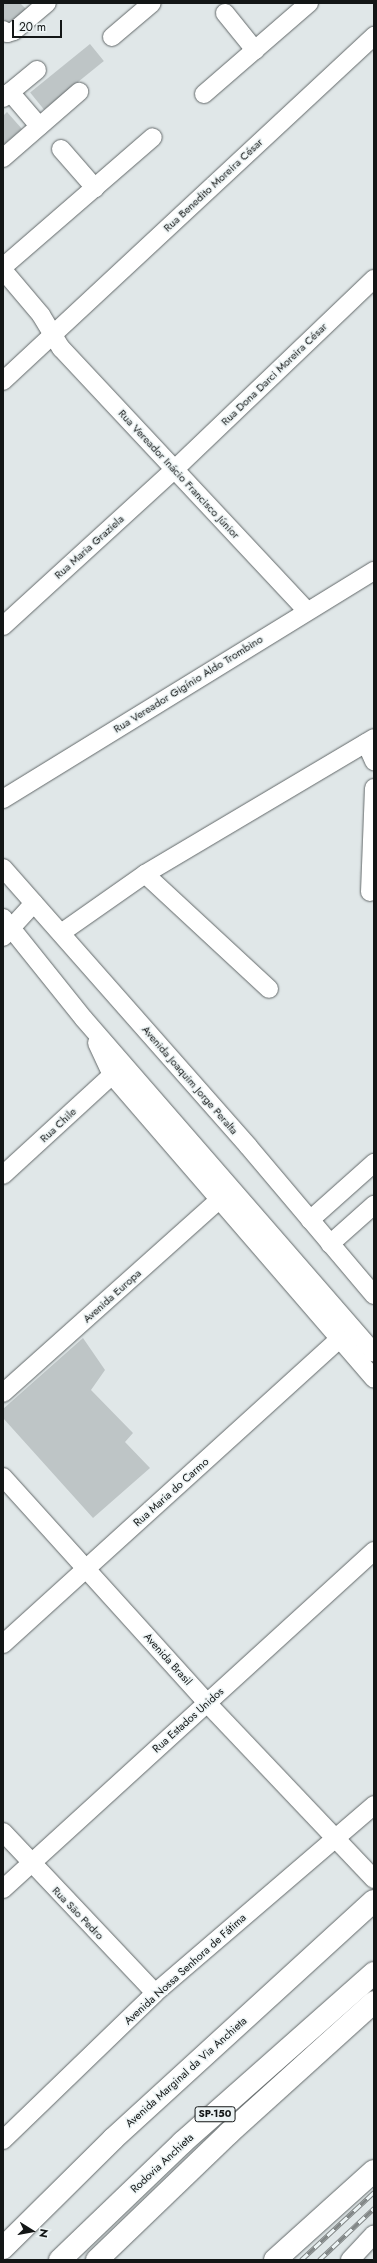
<!DOCTYPE html>
<meta charset="utf-8">
<style>
body{margin:0}
#map{position:relative;width:377px;height:2263px;overflow:hidden;background:#e0e7e8;font-family:Jost,sans-serif}
div>[style]{position:absolute}
.building>*{inset:0;background:#bec5c6;transform-origin:0 0}
.roads{filter:drop-shadow(0 0 1px #626869) drop-shadow(0 0 1px #626869)}
.minor>*{height:18px;margin:-9px;padding:0 9px;transform-origin:9px;border-radius:9px;background:#fff}
.major>*{height:22px;margin:-11px;padding:0 11px;transform-origin:11px;border-radius:11px;background:#fff}
.highway>*{height:22px;margin:-11px;padding:0 11px;transform-origin:11px;border-radius:11px;background:#fff}
.rail>*{height:4.5px;margin-top:-2.25px;transform-origin:0;background:repeating-linear-gradient(90deg,#edf4f5 0 9px,#828787 0 18px);box-sizing:border-box;border-block:1px solid #828787}
span{translate:-50% -50%;white-space:nowrap;text-align:center;line-height:1.15;-webkit-text-stroke:3px #edf4f5;paint-order:stroke}
.shield-label span{padding:1px 3px;background:#edf4f5;border:1px solid;border-radius:3px;-webkit-text-stroke-width:0}
.shield-label{font-size:10px;color:#131616;font-weight:700}
.street-label{font-size:11px;color:#131616}
.frame{position:absolute;inset:0;border:4px solid #131616;pointer-events:none}
.north{position:absolute;left:12px;top:2211px;width:40px;height:40px;-webkit-text-stroke:3px #edf4f5;paint-order:stroke;rotate:101deg;font-size:11px;font-weight:700;line-height:16px;text-align:center;color:#131616}
.north::after{content:'';display:block;margin:auto;width:14px;height:18px;background:#131616;clip-path:polygon(50% 0,100% 100%,50% 72%,0 100%)}
.scale{position:absolute;left:12px;top:20px;width:50px;height:18px;box-sizing:border-box;border:2px solid #131616;border-top:0;padding-left:5px;font-size:12px;line-height:14px;white-space:nowrap;color:#131616;-webkit-text-stroke:3px #edf4f5;paint-order:stroke}
</style>
<div id="map">
<div class="building">
<i style="clip-path:polygon(3px 3px,20px 3px,26px 9px,8px 24px,3px 18px)"></i>
<i style="left:90px;top:44px;width:22px;height:77px;rotate:51deg"></i>
<i style="clip-path:polygon(7px 112px,22px 129px,3px 145px,3px 116px)"></i>
<i style="clip-path:polygon(83px 1338px,105px 1370px,91px 1390px,133px 1433px,125px 1442px,150px 1468px,93px 1518px,3px 1418px,3px 1409px)"></i>
</div>
<div class="roads">
<div class="minor">
<i style="left:225px;top:13px;width:48px;rotate:51deg"></i>
<i style="left:3px;top:30px;width:5px;rotate:37deg"></i>
<i style="left:7px;top:33px;width:7px;rotate:-16deg"></i>
<i style="left:14px;top:31px;width:43px;rotate:-40.3deg"></i>
<i style="left:112px;top:37px;width:52px;rotate:-40.4deg"></i>
<i style="left:10px;top:92px;width:45px;rotate:49.5deg"></i>
<i style="left:204px;top:94px;width:139px;rotate:-40.9deg"></i>
<i style="left:3px;top:98px;width:44px;rotate:-39.5deg"></i>
<i style="left:61px;top:149px;width:52px;rotate:48.9deg"></i>
<i style="left:3px;top:158px;width:101px;rotate:-41deg"></i>
<i style="left:3px;top:267px;width:198px;rotate:-40.9deg"></i>
<i style="left:3px;top:270px;width:59px;rotate:49.8deg"></i>
<i style="left:41px;top:315px;width:39px;rotate:59deg"></i>
<i style="left:61px;top:348px;width:360px;rotate:46.9deg"></i>
<i style="left:3px;top:381px;width:507px;rotate:-42.92deg"></i>
<i style="left:3px;top:626px;width:233px;rotate:-42.4deg"></i>
<i style="left:175px;top:469px;width:275px;rotate:-43.7deg"></i>
<i style="left:366px;top:743px;width:20px;rotate:66deg"></i>
<i style="left:3px;top:799px;width:435px;rotate:-31.6deg"></i>
<i style="left:3px;top:868px;width:371px;rotate:48.6deg"></i>
<i style="left:248px;top:1146px;width:195px;rotate:49.8deg"></i>
<i style="left:145px;top:874px;width:169px;rotate:42.8deg"></i>
<i style="left:370px;top:892px;width:104px;rotate:-87.8deg"></i>
<i style="left:3px;top:918px;width:129px;rotate:51.3deg"></i>
<i style="left:84px;top:1019px;width:442px;rotate:49deg"></i>
<i style="left:61px;top:933px;width:103px;rotate:-35.1deg"></i>
<i style="left:145px;top:874px;width:266px;rotate:-30.7deg"></i>
<i style="left:3px;top:937px;width:46px;rotate:-47.6deg"></i>
<i style="left:97px;top:1043px;width:35px;rotate:65deg"></i>
<i style="left:112px;top:1075px;width:401px;rotate:49.2deg"></i>
<i style="left:3px;top:1175px;width:148px;rotate:-42.5deg"></i>
<i style="left:310px;top:1220px;width:86px;rotate:-41.7deg"></i>
<i style="left:330px;top:1244px;width:59px;rotate:-41.6deg"></i>
<i style="left:3px;top:1393px;width:292px;rotate:-41.8deg"></i>
<i style="left:3px;top:1477px;width:304px;rotate:47.9deg"></i>
<i style="left:207px;top:1703px;width:243px;rotate:46.5deg"></i>
<i style="left:3px;top:1644px;width:454px;rotate:-42.2deg"></i>
<i style="left:3px;top:1832px;width:221px;rotate:46.6deg"></i>
<i style="left:3px;top:1889px;width:502px;rotate:-42.34deg"></i>
<i style="left:3px;top:2140px;width:211px;rotate:-44deg"></i>
<i style="left:155px;top:1993px;width:289px;rotate:-40.6deg"></i>
<i style="left:350px;top:2260px;width:35px;rotate:-47deg"></i>
</div>
<div class="major">
<i style="left:3px;top:2248px;width:155px;rotate:-44.7deg"></i>
<i style="left:113px;top:2139px;width:353px;rotate:-42.4deg"></i>
<i style="left:275px;top:2260px;width:133px;rotate:-42deg"></i>
</div>
<div class="highway">
<i style="left:60px;top:2260px;width:170px;rotate:-43.8deg"></i>
<i style="left:183px;top:2142px;width:255px;rotate:-41.5deg"></i>
<i style="left:97px;top:2260px;width:183px;rotate:-43.9deg"></i>
<i style="left:229px;top:2133px;width:195px;rotate:-42.1deg"></i>
</div>
</div>
<div class="rail">
<i style="left:301px;top:2260px;width:100px;rotate:-43deg"></i>
<i style="left:319px;top:2260px;width:76px;rotate:-43.4deg"></i>
</div>
<div class="shield-label">
<span style="left:215px;top:2114px">SP-150</span>
</div>
<div class="street-label">
<span style="left:213px;top:185px;rotate:-43deg">Rua Benedito Moreira César</span>
<span style="left:274px;top:374px;rotate:-44deg">Rua Dona Darci Moreira César</span>
<span style="left:179px;top:474px;rotate:47deg">Rua Vereador Inácio Francisco Júnior</span>
<span style="left:89px;top:547px;rotate:-42deg">Rua Maria Graziela</span>
<span style="left:188px;top:684px;rotate:-32deg">Rua Vereador Gigínio Aldo Trombino</span>
<span style="left:190px;top:1080px;rotate:49deg">Avenida Joaquim Jorge Peralta</span>
<span style="left:58px;top:1125px;rotate:-43deg">Rua Chile</span>
<span style="left:112px;top:1296px;rotate:-42deg">Avenida Europa</span>
<span style="left:171px;top:1492px;rotate:-42deg">Rua Maria do Carmo</span>
<span style="left:168px;top:1659px;rotate:48deg">Avenida Brasil</span>
<span style="left:188px;top:1720px;rotate:-42deg">Rua Estados Unidos</span>
<span style="left:78px;top:1913px;rotate:46deg">Rua São Pedro</span>
<span style="left:185px;top:1969px;rotate:-42deg">Avenida Nossa Senhora de Fátima</span>
<span style="left:186px;top:2072px;rotate:-42deg">Avenida Marginal da Via Anchieta</span>
<span style="left:162px;top:2163px;rotate:-43deg">Rodovia Anchieta</span>
</div>
<div class="frame"></div>
<div class="north">N</div>
<div class="scale">20 m</div>
</div>
